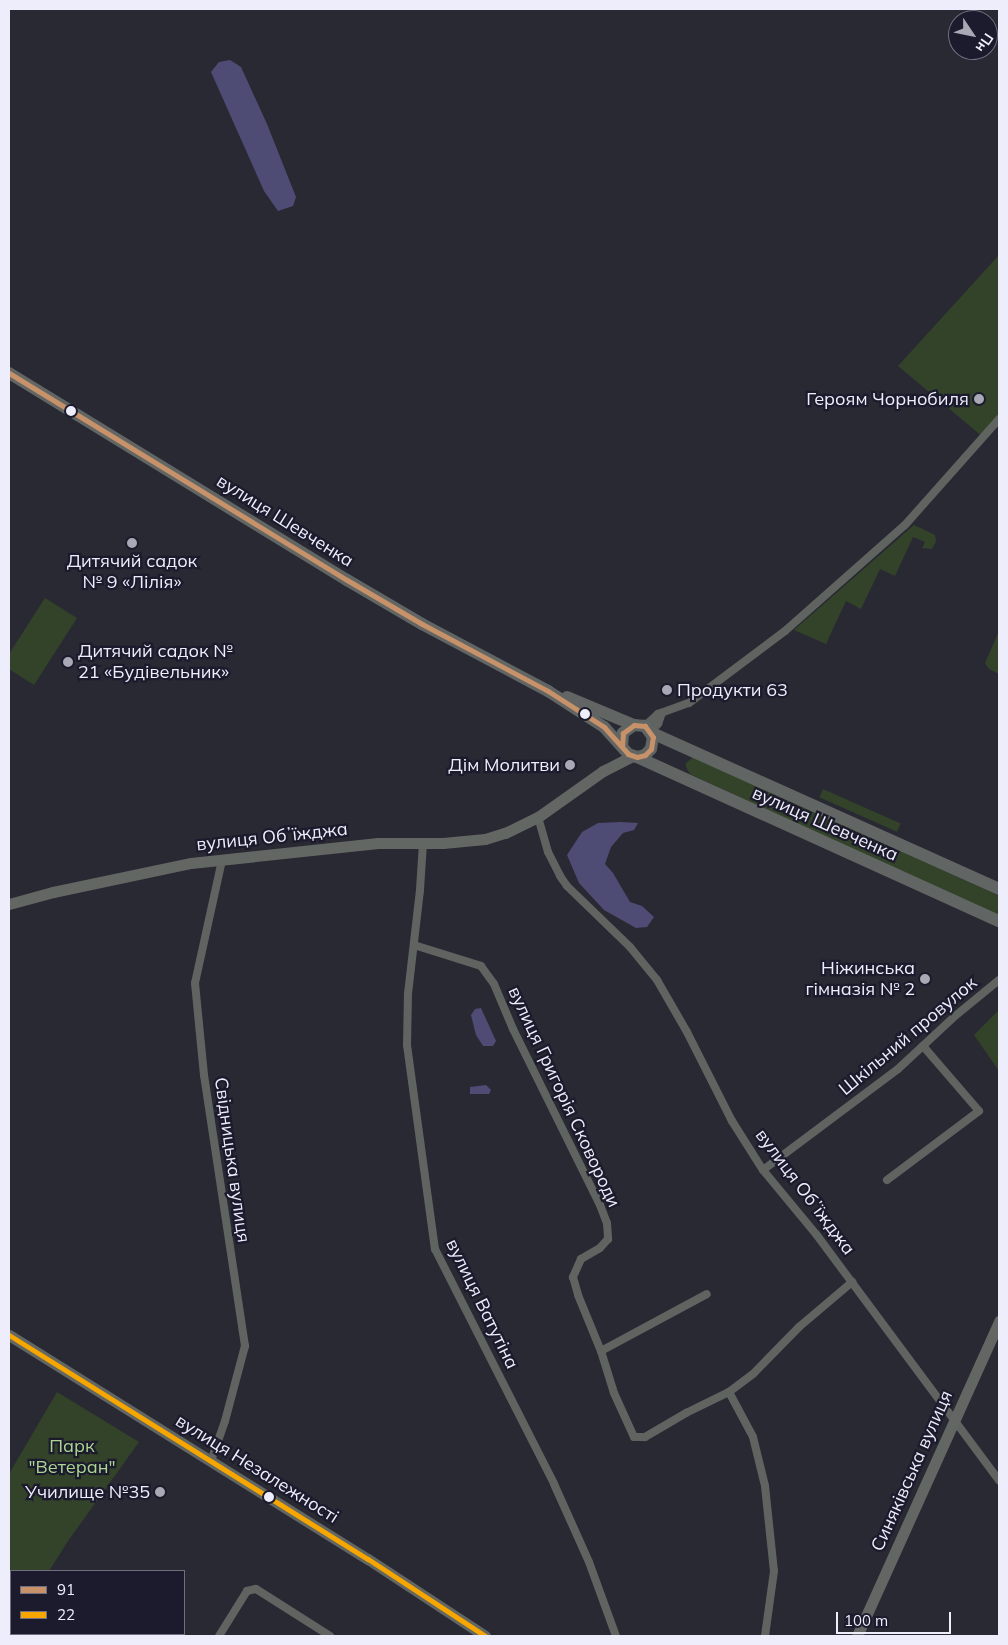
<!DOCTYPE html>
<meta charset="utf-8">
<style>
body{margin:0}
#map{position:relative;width:1008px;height:1645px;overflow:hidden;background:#292933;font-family:Mulish,sans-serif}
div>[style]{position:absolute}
.green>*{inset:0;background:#334329;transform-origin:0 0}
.water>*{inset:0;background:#4e4b75}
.street>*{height:8px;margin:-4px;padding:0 4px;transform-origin:4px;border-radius:4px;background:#606460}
.secondary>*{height:11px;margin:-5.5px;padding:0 5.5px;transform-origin:5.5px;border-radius:5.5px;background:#636763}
.primary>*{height:12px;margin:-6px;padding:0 6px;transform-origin:6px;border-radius:6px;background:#616563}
.bus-1>*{height:5px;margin:-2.5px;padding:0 2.5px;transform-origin:2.5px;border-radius:2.5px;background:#c7916a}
.bus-2>*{height:5px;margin:-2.5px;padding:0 2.5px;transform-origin:2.5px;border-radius:2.5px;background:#f7a600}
.dots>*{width:14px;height:14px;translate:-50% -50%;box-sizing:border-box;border:2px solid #1c1a2d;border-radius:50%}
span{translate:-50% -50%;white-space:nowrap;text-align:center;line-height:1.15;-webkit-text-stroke:4.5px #1c1a2d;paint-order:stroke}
.poi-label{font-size:18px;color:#eeedfb}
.right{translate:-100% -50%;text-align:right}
.left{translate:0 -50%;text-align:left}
.street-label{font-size:18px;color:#eeedfb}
.park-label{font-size:18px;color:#aad691}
.frame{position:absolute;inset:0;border:10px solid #eeedfb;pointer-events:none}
.legend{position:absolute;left:10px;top:1570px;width:175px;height:65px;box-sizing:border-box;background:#1c1a2d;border:1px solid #706e7f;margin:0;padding:6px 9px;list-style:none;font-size:15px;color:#eeedfb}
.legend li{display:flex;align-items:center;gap:10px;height:25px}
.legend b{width:25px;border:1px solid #706e7f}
.north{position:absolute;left:948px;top:10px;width:50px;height:50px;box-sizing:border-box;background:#1c1a2d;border:1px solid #706e7f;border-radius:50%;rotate:124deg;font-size:14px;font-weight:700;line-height:20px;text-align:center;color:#eeedfb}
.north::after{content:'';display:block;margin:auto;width:18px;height:22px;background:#a9a8b5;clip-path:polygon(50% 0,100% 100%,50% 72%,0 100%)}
.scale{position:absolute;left:836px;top:1612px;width:115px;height:22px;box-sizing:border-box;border:2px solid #eeedfb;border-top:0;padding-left:6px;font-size:15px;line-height:18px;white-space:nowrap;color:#eeedfb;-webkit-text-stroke:4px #1c1a2d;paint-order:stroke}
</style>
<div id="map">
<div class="green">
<i style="clip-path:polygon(999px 255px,999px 419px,983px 437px,898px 366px)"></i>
<i style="clip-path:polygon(914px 525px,935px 535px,936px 541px,932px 549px,922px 548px,925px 542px,913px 537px,895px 576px,880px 569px,861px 609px,846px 601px,826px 644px,794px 630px)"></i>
<i style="clip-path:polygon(45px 598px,77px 618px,34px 685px,9px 669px,9px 654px)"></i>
<i style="clip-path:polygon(999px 631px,999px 674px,989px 669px,985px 663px)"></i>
<i style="clip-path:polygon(693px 757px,697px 757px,999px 896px,999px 918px,690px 774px,686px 767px,686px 763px)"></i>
<i style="left:823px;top:789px;width:85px;height:9px;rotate:24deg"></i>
<i style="clip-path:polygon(999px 1010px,999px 1071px,974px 1035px)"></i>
<i style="clip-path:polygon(57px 1392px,139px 1442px,68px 1541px,49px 1571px,11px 1571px,11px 1634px,9px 1636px,9px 1474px)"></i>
</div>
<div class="water">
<i style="clip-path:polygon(230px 60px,241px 67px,267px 124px,296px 197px,293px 206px,278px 211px,264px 191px,211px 72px,219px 62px)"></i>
<i style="clip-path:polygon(621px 822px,638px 823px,634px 830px,623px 833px,611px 847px,605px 864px,613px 873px,630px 902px,642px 906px,654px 917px,647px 927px,636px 928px,604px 910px,579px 883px,567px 855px,582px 832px,598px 823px)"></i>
<i style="clip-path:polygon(481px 1008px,496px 1041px,493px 1046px,483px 1046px,476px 1035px,471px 1015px,475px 1009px)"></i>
<i style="clip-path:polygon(486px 1085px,491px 1090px,489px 1094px,470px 1094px,470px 1087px)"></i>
</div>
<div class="street">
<i style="left:645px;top:726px;width:18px;rotate:-43deg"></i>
<i style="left:658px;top:714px;width:33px;rotate:-20deg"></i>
<i style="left:689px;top:703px;width:120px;rotate:-36.9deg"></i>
<i style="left:785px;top:631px;width:160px;rotate:-41.5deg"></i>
<i style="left:905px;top:525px;width:142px;rotate:-48.4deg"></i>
<i style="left:651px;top:732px;width:11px;rotate:-49deg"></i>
<i style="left:658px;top:724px;width:12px;rotate:-70deg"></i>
<i style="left:538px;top:817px;width:36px;rotate:74deg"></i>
<i style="left:548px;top:852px;width:27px;rotate:63deg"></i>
<i style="left:560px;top:876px;width:12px;rotate:55deg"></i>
<i style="left:567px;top:886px;width:88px;rotate:44.1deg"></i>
<i style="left:630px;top:947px;width:43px;rotate:50.7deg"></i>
<i style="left:657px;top:980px;width:60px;rotate:60deg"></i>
<i style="left:687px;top:1032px;width:100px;rotate:63.2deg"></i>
<i style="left:732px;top:1121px;width:58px;rotate:57.7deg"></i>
<i style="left:763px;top:1170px;width:83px;rotate:50.4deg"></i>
<i style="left:816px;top:1234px;width:307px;rotate:53.4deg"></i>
<i style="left:423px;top:843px;width:47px;rotate:93.7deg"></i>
<i style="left:420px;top:890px;width:104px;rotate:96.6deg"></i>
<i style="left:408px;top:993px;width:52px;rotate:91.1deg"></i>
<i style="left:407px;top:1045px;width:206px;rotate:82.2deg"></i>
<i style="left:435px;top:1249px;width:263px;rotate:63.1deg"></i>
<i style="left:554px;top:1484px;width:85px;rotate:65.8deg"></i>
<i style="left:589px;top:1562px;width:79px;rotate:70deg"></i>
<i style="left:414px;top:945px;width:70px;rotate:17.4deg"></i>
<i style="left:481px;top:966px;width:22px;rotate:54deg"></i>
<i style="left:494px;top:984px;width:49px;rotate:67.1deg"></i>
<i style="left:513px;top:1029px;width:196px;rotate:63.7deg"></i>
<i style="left:600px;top:1205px;width:19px;rotate:69deg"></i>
<i style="left:607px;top:1223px;width:16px;rotate:86deg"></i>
<i style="left:608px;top:1239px;width:12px;rotate:132deg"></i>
<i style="left:600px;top:1248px;width:22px;rotate:150deg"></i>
<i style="left:581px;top:1259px;width:20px;rotate:114deg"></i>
<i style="left:573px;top:1277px;width:19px;rotate:74deg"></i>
<i style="left:578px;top:1295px;width:61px;rotate:67.7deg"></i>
<i style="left:601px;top:1351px;width:44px;rotate:72.8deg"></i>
<i style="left:614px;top:1393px;width:48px;rotate:65.6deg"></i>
<i style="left:634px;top:1437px;width:11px"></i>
<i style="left:645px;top:1437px;width:48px;rotate:-30.3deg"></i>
<i style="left:686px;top:1413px;width:48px;rotate:-26deg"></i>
<i style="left:729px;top:1392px;width:30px;rotate:-37deg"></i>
<i style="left:753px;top:1374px;width:66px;rotate:-45.6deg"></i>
<i style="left:799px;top:1327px;width:70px;rotate:-40.3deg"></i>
<i style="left:763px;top:1170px;width:169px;rotate:-36.8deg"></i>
<i style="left:898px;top:1069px;width:78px;rotate:-42.9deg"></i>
<i style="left:955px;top:1016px;width:57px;rotate:-39.3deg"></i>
<i style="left:887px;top:1180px;width:115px;rotate:-36.9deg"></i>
<i style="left:979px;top:1111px;width:86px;rotate:-130.7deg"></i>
<i style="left:601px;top:1351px;width:120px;rotate:-28.3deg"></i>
<i style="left:729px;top:1392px;width:51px;rotate:61.9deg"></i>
<i style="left:753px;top:1437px;width:50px;rotate:76.2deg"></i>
<i style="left:765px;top:1486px;width:85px;rotate:84deg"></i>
<i style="left:774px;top:1571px;width:66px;rotate:97.9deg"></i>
<i style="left:211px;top:1461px;width:42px;rotate:-70.7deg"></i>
<i style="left:225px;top:1421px;width:78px;rotate:-75.1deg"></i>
<i style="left:245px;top:1346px;width:274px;rotate:-98.6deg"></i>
<i style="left:204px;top:1075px;width:92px;rotate:-95.6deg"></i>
<i style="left:195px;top:983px;width:126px;rotate:-77.6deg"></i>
<i style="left:219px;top:1636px;width:53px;rotate:-58.1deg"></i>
<i style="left:247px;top:1591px;width:9px;rotate:-13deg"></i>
<i style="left:256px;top:1589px;width:88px;rotate:32.4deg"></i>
</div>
<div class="secondary">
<i style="left:9px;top:904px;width:46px;rotate:-15.3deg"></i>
<i style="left:53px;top:892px;width:141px;rotate:-11.9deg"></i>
<i style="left:191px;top:863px;width:188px;rotate:-6.1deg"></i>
<i style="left:378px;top:843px;width:65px"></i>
<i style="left:443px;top:843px;width:42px;rotate:-5.4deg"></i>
<i style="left:485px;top:839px;width:21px;rotate:-17deg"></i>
<i style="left:505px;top:833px;width:37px;rotate:-26deg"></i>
<i style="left:538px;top:817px;width:80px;rotate:-35.3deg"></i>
<i style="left:603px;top:771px;width:33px;rotate:-27deg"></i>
<i style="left:9px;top:1335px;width:423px;rotate:32deg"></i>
<i style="left:368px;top:1559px;width:140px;rotate:33.3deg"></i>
<i style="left:857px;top:1636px;width:346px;rotate:-65.7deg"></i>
</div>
<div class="primary">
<i style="left:9px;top:373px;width:396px;rotate:31.5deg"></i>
<i style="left:347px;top:580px;width:87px;rotate:30.4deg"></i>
<i style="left:422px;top:624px;width:143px;rotate:28deg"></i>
<i style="left:548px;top:691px;width:67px;rotate:32.7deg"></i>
<i style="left:604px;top:727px;width:36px;rotate:48deg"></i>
<i style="left:628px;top:754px;width:9px;rotate:18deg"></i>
<i style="left:637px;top:757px;width:8px;rotate:-14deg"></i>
<i style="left:645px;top:755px;width:8px;rotate:-45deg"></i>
<i style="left:651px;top:749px;width:12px;rotate:-81deg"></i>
<i style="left:653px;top:737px;width:14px;rotate:-126deg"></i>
<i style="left:645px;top:726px;width:11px;rotate:-175deg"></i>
<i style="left:634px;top:725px;width:14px;rotate:144deg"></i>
<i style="left:623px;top:733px;width:13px;rotate:94deg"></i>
<i style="left:567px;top:697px;width:73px;rotate:22.7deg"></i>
<i style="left:652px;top:733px;width:380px;rotate:24.2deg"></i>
<i style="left:637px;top:757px;width:397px;rotate:24.4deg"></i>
</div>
<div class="bus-1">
<i style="left:9px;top:373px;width:396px;rotate:31.5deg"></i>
<i style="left:347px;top:580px;width:87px;rotate:30.4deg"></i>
<i style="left:422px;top:624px;width:143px;rotate:28deg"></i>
<i style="left:548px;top:691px;width:67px;rotate:32.7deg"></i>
<i style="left:604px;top:727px;width:36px;rotate:48deg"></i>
<i style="left:628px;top:754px;width:9px;rotate:18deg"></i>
<i style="left:637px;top:757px;width:8px;rotate:-14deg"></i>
<i style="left:645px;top:755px;width:8px;rotate:-45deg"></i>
<i style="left:651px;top:749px;width:12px;rotate:-81deg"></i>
<i style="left:653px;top:737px;width:14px;rotate:-126deg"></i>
<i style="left:645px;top:726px;width:11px;rotate:-175deg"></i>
<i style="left:634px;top:725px;width:14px;rotate:144deg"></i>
<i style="left:623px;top:733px;width:13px;rotate:94deg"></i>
</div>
<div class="bus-2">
<i style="left:9px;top:1335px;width:423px;rotate:32deg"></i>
<i style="left:368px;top:1559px;width:140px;rotate:33.3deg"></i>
</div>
<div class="dots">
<i style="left:979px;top:399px;background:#a9a8b5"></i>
<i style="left:71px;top:411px;background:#eeedfb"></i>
<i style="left:132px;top:543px;background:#a9a8b5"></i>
<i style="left:68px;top:662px;background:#a9a8b5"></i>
<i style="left:667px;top:690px;background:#a9a8b5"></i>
<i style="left:585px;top:714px;background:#eeedfb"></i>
<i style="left:570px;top:765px;background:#a9a8b5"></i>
<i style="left:925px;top:979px;background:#a9a8b5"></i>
<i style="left:160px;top:1492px;background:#a9a8b5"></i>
<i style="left:269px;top:1497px;background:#eeedfb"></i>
</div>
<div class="poi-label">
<span class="right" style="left:969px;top:399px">Героям Чорнобиля</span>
<span style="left:132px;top:572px">Дитячий садок<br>№ 9 «Лілія»</span>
<span class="left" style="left:78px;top:662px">Дитячий садок №<br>21 «Будівельник»</span>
<span class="left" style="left:677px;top:690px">Продукти 63</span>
<span class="right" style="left:560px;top:765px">Дім Молитви</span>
<span class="right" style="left:915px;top:979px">Ніжинська<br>гімназія № 2</span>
<span class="right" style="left:150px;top:1492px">Училище №35</span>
</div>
<div class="street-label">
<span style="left:285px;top:521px;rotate:32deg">вулиця Шевченка</span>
<span style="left:825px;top:824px;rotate:24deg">вулиця Шевченка</span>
<span style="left:272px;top:837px;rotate:-6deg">вулиця Обʼїжджа</span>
<span style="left:908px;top:1036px;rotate:-40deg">Шкільний провулок</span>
<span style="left:564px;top:1097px;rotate:65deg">вулиця Григорія Сковороди</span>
<span style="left:232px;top:1160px;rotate:82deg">Свідницька вулиця</span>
<span style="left:805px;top:1192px;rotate:53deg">вулиця Обʼїжджа</span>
<span style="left:482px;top:1304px;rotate:64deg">вулиця Ватутіна</span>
<span style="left:257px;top:1469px;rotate:32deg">вулиця Незалежності</span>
<span style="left:912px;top:1471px;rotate:-66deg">Синяківська вулиця</span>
</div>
<div class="park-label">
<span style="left:72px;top:1457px">Парк<br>"Ветеран"</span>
</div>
<div class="frame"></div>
<ul class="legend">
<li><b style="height:6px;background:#c7916a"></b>91</li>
<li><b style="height:6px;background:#f7a600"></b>22</li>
</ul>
<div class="north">Пн</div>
<div class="scale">100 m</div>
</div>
